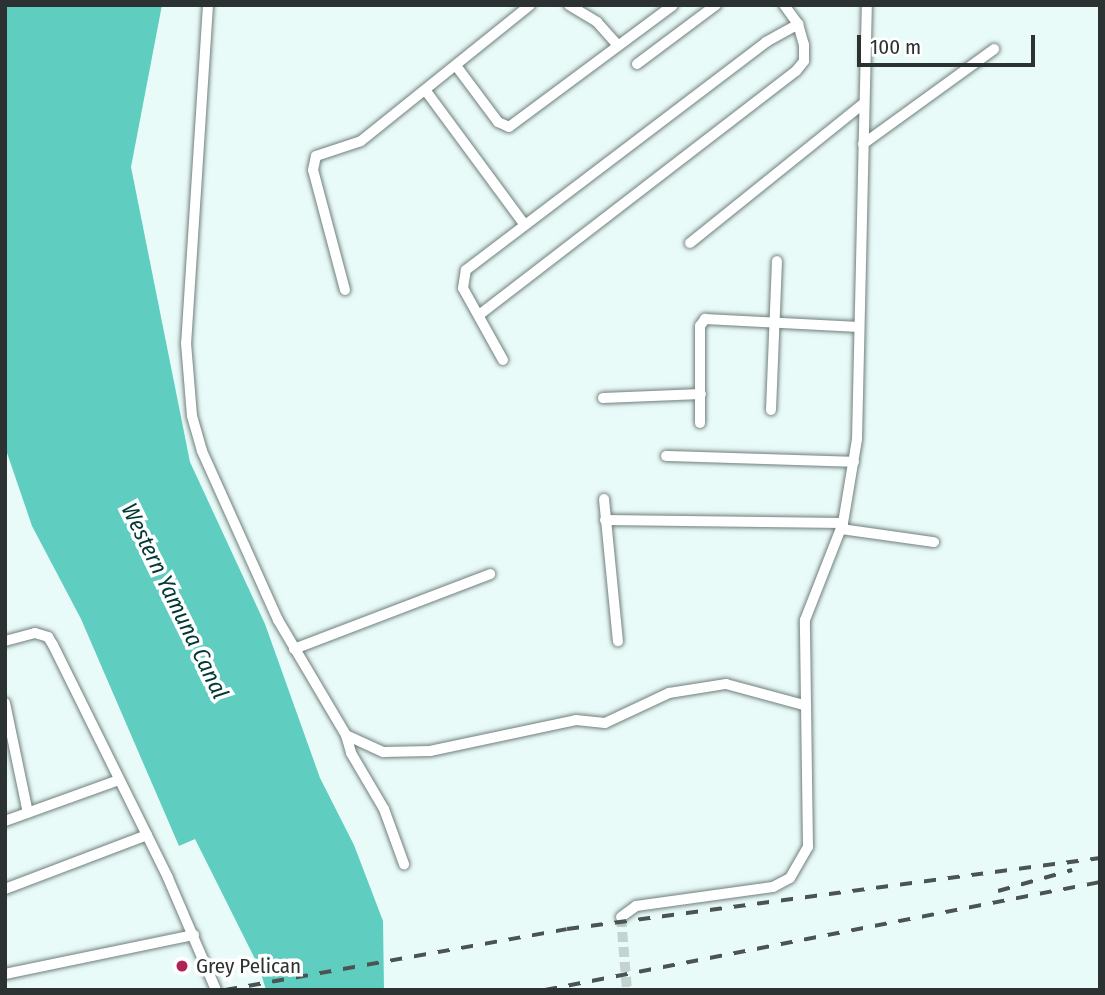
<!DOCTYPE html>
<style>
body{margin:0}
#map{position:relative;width:1105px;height:995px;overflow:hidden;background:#e9fbf8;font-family:"Fira Sans Condensed",sans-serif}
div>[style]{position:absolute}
.water>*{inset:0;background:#5fcdbf}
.street-tunnel>*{height:10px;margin-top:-5px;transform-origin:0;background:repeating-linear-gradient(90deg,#c3d3d0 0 10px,transparent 0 15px)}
.roads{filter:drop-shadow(0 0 2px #6f7f7c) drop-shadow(0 0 2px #6f7f7c)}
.street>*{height:10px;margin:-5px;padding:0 5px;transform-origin:5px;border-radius:5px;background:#fff}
.rail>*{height:3.5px;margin-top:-1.75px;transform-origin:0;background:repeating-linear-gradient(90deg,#4b5453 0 12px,transparent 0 24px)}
.dots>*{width:19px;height:19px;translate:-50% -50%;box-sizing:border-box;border:4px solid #fff;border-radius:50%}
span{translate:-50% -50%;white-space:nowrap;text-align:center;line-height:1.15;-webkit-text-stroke:7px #fff;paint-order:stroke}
.poi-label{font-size:21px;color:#2b3231}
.left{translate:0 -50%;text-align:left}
.water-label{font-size:23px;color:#023833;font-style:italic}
.frame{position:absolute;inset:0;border:7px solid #2b3231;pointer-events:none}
.scale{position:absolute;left:857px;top:35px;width:178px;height:32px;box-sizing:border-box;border:4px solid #2b3231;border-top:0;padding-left:9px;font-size:21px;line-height:24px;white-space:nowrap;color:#2b3231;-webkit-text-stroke:5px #fff;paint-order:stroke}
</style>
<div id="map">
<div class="water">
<i style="clip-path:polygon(5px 5px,162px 5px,131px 167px,190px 462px,265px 624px,320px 778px,354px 845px,383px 921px,384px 990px,266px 990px,259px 967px,195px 839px,179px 846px,81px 619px,32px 526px,5px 447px)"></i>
</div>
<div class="street-tunnel">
<i style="left:621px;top:917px;width:73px;rotate:85.3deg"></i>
</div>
<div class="roads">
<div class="street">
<i style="left:208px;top:5px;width:339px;rotate:93.7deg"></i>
<i style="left:186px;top:343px;width:73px;rotate:85.3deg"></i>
<i style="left:192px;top:416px;width:36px;rotate:74deg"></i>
<i style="left:202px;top:451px;width:185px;rotate:65.8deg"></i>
<i style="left:278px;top:620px;width:134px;rotate:59.4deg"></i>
<i style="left:346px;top:735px;width:41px;rotate:24.7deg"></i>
<i style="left:383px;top:752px;width:47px;rotate:-1.2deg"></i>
<i style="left:430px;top:751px;width:149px;rotate:-12deg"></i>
<i style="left:576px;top:720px;width:29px;rotate:6deg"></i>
<i style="left:605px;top:723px;width:71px;rotate:-25.1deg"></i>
<i style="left:669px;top:693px;width:58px;rotate:-9deg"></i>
<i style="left:726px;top:684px;width:81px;rotate:15.1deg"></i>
<i style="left:569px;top:5px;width:33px;rotate:31deg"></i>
<i style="left:597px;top:22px;width:31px;rotate:48deg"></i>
<i style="left:637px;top:64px;width:99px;rotate:-36.8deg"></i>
<i style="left:457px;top:67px;width:69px;rotate:53.3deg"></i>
<i style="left:498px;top:122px;width:12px;rotate:24deg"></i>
<i style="left:509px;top:127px;width:204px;rotate:-36.6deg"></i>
<i style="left:426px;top:91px;width:165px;rotate:53.6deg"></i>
<i style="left:863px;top:144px;width:162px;rotate:-35.9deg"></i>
<i style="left:690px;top:243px;width:223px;rotate:-38.8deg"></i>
<i style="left:345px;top:290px;width:124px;rotate:-104.9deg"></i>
<i style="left:313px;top:170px;width:14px;rotate:-78deg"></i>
<i style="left:316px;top:156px;width:47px;rotate:-18.4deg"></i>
<i style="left:361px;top:141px;width:217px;rotate:-38.8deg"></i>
<i style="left:479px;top:315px;width:400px;rotate:-37.6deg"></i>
<i style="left:796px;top:71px;width:13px;rotate:-51deg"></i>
<i style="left:804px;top:61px;width:16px;rotate:-90deg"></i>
<i style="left:804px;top:45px;width:22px;rotate:-106deg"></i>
<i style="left:798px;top:24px;width:24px;rotate:-126deg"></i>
<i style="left:503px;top:360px;width:82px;rotate:-119.1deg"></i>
<i style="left:463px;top:288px;width:18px;rotate:-81deg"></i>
<i style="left:466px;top:270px;width:377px;rotate:-37.2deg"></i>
<i style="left:766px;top:42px;width:37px;rotate:-29deg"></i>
<i style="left:603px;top:398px;width:98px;rotate:-2.3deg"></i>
<i style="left:771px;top:410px;width:149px;rotate:-87.7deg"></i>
<i style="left:700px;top:423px;width:97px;rotate:-90deg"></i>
<i style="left:700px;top:326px;width:9px;rotate:-54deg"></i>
<i style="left:705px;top:319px;width:154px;rotate:3deg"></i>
<i style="left:666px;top:456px;width:188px;rotate:1.8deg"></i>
<i style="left:604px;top:499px;width:143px;rotate:84.4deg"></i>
<i style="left:605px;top:520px;width:238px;rotate:0.7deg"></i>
<i style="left:841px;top:529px;width:94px;rotate:8deg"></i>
<i style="left:5px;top:641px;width:31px;rotate:-15deg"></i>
<i style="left:35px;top:633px;width:14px;rotate:17deg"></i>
<i style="left:48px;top:637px;width:9px;rotate:58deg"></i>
<i style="left:53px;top:645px;width:260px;rotate:63.7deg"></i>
<i style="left:168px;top:878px;width:122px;rotate:66.8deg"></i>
<i style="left:294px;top:649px;width:210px;rotate:-20.9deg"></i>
<i style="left:5px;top:703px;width:112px;rotate:78.2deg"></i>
<i style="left:346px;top:735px;width:19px;rotate:74deg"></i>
<i style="left:351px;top:753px;width:65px;rotate:59.5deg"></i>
<i style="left:384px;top:809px;width:59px;rotate:70deg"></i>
<i style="left:5px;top:821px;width:121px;rotate:-19.8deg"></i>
<i style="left:5px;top:889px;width:152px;rotate:-20.8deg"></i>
<i style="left:621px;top:917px;width:19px;rotate:-36deg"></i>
<i style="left:636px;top:906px;width:138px;rotate:-7.9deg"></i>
<i style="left:773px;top:887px;width:19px;rotate:-28deg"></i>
<i style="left:790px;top:878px;width:36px;rotate:-60deg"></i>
<i style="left:808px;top:847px;width:227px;rotate:-90.8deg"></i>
<i style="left:805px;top:620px;width:104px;rotate:-68.6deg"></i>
<i style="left:843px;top:523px;width:85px;rotate:-80.5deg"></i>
<i style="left:857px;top:439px;width:434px;rotate:-88.7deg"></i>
<i style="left:5px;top:974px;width:193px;rotate:-11.7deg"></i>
</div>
</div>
<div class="rail">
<i style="left:998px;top:891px;width:77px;rotate:-15.8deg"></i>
<i style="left:225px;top:990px;width:347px;rotate:-10.1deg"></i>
<i style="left:567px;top:929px;width:538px;rotate:-7.59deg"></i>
<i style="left:545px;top:990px;width:565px;rotate:-11.01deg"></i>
</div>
<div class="dots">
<i style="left:182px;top:966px;background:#b12258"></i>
</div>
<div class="poi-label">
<span class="left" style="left:196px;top:966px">Grey Pelican</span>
</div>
<div class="water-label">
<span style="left:175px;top:601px;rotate:64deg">Western Yamuna Canal</span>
</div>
<div class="frame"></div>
<div class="scale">100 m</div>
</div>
